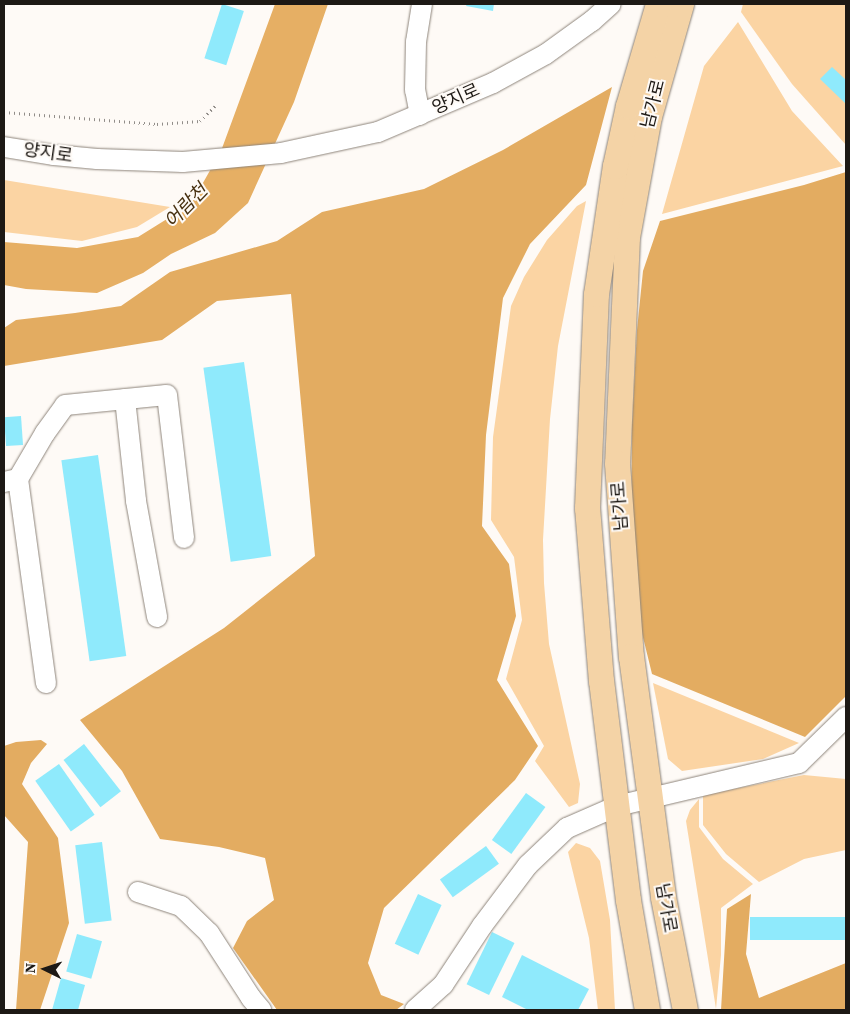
<!DOCTYPE html>
<meta charset="utf-8">
<style>
body{margin:0}
#map{position:relative;width:850px;height:1014px;overflow:hidden;background:#fefaf6;font-family:"Source Serif 4","Noto Sans KR",serif}
div>[style]{position:absolute}
.green>*{inset:0;background:#fbd4a3}
.forest>*{inset:0;background:#e3ac61}
.water>*{inset:0;background:#e6af64}
.building>*{inset:0;background:#8feafc;transform-origin:0 0}
.path>*{height:3px;margin-top:-1.5px;transform-origin:0;background:repeating-linear-gradient(90deg,#918d89 0 1px,transparent 0 5px)}
.roads{filter:drop-shadow(0 0 1px #8e857b) drop-shadow(0 0 1px #8e857b)}
.minor>*{height:20px;margin:-10px;padding:0 10px;transform-origin:10px;border-radius:10px;background:#fff}
.major>*{height:25px;margin:-12.5px;padding:0 12.5px;transform-origin:12.5px;border-radius:12.5px;background:#f4d3a6}
span{translate:-50% -50%;white-space:nowrap;text-align:center;line-height:1.15;-webkit-text-stroke:4px #fefaf6;paint-order:stroke}
.street-label{font-size:18px;color:#1d1915}
.water-label{font-size:19px;color:#483111;font-style:italic}
.frame{position:absolute;inset:0;border:5px solid #1d1915;pointer-events:none}
.north{position:absolute;left:20px;top:944px;width:50px;height:50px;-webkit-text-stroke:4px #fefaf6;paint-order:stroke;rotate:274deg;font-size:14px;font-weight:700;line-height:20px;text-align:center;color:#1d1915}
.north::after{content:'';display:block;margin:auto;width:18px;height:22px;background:#1d1915;clip-path:polygon(50% 0,100% 100%,50% 72%,0 100%)}
</style>
<div id="map">
<div class="green">
<i style="clip-path:polygon(743px 4px,846px 4px,846px 145px,792px 84px,741px 12px)"></i>
<i style="clip-path:polygon(738px 22px,792px 111px,843px 166px,662px 214px,704px 66px)"></i>
<i style="clip-path:polygon(4px 180px,170px 207px,137px 227px,82px 241px,4px 232px)"></i>
<i style="clip-path:polygon(586px 201px,558px 346px,550px 419px,543px 540px,544px 583px,549px 644px,580px 784px,578px 803px,569px 807px,535px 761px,544px 746px,506px 679px,522px 620px,514px 557px,491px 520px,493px 437px,511px 306px,524px 277px,547px 240px,577px 206px)"></i>
<i style="clip-path:polygon(653px 683px,799px 743px,763px 759px,682px 771px,668px 759px)"></i>
<i style="clip-path:polygon(804px 775px,846px 779px,846px 850px,804px 859px,759px 882px,726px 854px,703px 825px,703px 795px)"></i>
<i style="clip-path:polygon(699px 799px,699px 827px,723px 859px,753px 884px,721px 908px,721px 955px,716px 1009px,686px 821px,690px 810px)"></i>
<i style="clip-path:polygon(576px 843px,590px 848px,600px 861px,610px 920px,615px 1010px,598px 1010px,589px 938px,568px 852px)"></i>
</div>
<div class="forest">
<i style="clip-path:polygon(612px 87px,586px 185px,530px 244px,503px 298px,486px 435px,482px 526px,509px 564px,516px 616px,497px 680px,538px 746px,515px 780px,384px 908px,368px 963px,381px 995px,404px 1004px,396px 1010px,277px 1010px,233px 948px,247px 921px,274px 900px,265px 858px,219px 847px,160px 839px,122px 771px,80px 720px,224px 628px,315px 556px,291px 294px,217px 301px,162px 340px,4px 366px,4px 328px,16px 320px,75px 313px,121px 306px,170px 272px,277px 241px,322px 212px,424px 189px,503px 150px)"></i>
<i style="clip-path:polygon(846px 172px,846px 696px,805px 737px,652px 674px,641px 629px,631px 531px,632px 425px,637px 330px,643px 271px,660px 221px,804px 185px)"></i>
<i style="clip-path:polygon(41px 740px,47px 744px,31px 763px,22px 784px,58px 838px,69px 923px,40px 1010px,16px 1010px,28px 842px,4px 815px,4px 746px,16px 742px)"></i>
<i style="clip-path:polygon(751px 894px,746px 954px,759px 998px,846px 963px,846px 1010px,721px 1010px,727px 909px)"></i>
</div>
<div class="water">
<i style="clip-path:polygon(275px 4px,328px 4px,294px 102px,248px 203px,215px 233px,171px 254px,143px 273px,97px 293px,26px 289px,4px 285px,4px 242px,77px 248px,138px 237px,191px 204px,221px 151px)"></i>
</div>
<div class="building">
<i style="left:222px;top:4px;width:23px;height:57px;rotate:18deg"></i>
<i style="clip-path:polygon(467px 4px,494px 4px,493px 11px,466px 6px)"></i>
<i style="clip-path:polygon(832px 67px,846px 80px,846px 104px,820px 79px)"></i>
<i style="left:244px;top:362px;width:196px;height:41px;rotate:82deg"></i>
<i style="left:21px;top:416px;width:29px;height:17px;rotate:86deg"></i>
<i style="left:98px;top:455px;width:203px;height:37px;rotate:82deg"></i>
<i style="left:84px;top:744px;width:60px;height:26px;rotate:52deg"></i>
<i style="left:59px;top:764px;width:62px;height:29px;rotate:55deg"></i>
<i style="left:526px;top:793px;width:24px;height:58px;rotate:36deg"></i>
<i style="left:102px;top:842px;width:79px;height:27px;rotate:83deg"></i>
<i style="left:486px;top:846px;width:22px;height:57px;rotate:54deg"></i>
<i style="left:418px;top:894px;width:26px;height:55px;rotate:25deg"></i>
<i style="left:846px;top:917px;width:23px;height:96px;rotate:90deg"></i>
<i style="left:492px;top:932px;width:25px;height:58px;rotate:26deg"></i>
<i style="left:77px;top:934px;width:26px;height:39px;rotate:16deg"></i>
<i style="clip-path:polygon(522px 955px,589px 989px,578px 1010px,528px 1010px,502px 997px)"></i>
<i style="clip-path:polygon(61px 978px,85px 985px,78px 1010px,52px 1010px)"></i>
</div>
<div class="path">
<i style="left:4px;top:112px;width:153px;rotate:4.5deg"></i>
<i style="left:157px;top:124px;width:43px;rotate:-4deg"></i>
<i style="left:200px;top:121px;width:24px;rotate:-45deg"></i>
</div>
<div class="roads">
<div class="minor">
<i style="left:420px;top:115px;width:25px;rotate:-101deg"></i>
<i style="left:415px;top:90px;width:48px;rotate:-88.8deg"></i>
<i style="left:416px;top:42px;width:38px;rotate:-81deg"></i>
<i style="left:4px;top:147px;width:51px;rotate:9.1deg"></i>
<i style="left:54px;top:155px;width:43px;rotate:5.3deg"></i>
<i style="left:97px;top:159px;width:86px;rotate:2deg"></i>
<i style="left:183px;top:162px;width:98px;rotate:-5.2deg"></i>
<i style="left:281px;top:153px;width:99px;rotate:-12.2deg"></i>
<i style="left:378px;top:132px;width:125px;rotate:-23.1deg"></i>
<i style="left:493px;top:83px;width:60px;rotate:-28.7deg"></i>
<i style="left:546px;top:54px;width:57px;rotate:-35.7deg"></i>
<i style="left:592px;top:21px;width:25px;rotate:-42deg"></i>
<i style="left:125px;top:399px;width:103px;rotate:83.8deg"></i>
<i style="left:136px;top:501px;width:118px;rotate:79.7deg"></i>
<i style="left:18px;top:479px;width:206px;rotate:82.2deg"></i>
<i style="left:4px;top:482px;width:14px;rotate:-12deg"></i>
<i style="left:18px;top:479px;width:53px;rotate:-59.6deg"></i>
<i style="left:45px;top:433px;width:34px;rotate:-54deg"></i>
<i style="left:65px;top:405px;width:102px;rotate:-5.6deg"></i>
<i style="left:167px;top:395px;width:144px;rotate:83.2deg"></i>
<i style="left:138px;top:892px;width:45px;rotate:18deg"></i>
<i style="left:181px;top:906px;width:39px;rotate:44deg"></i>
<i style="left:209px;top:933px;width:77px;rotate:57.1deg"></i>
<i style="left:251px;top:998px;width:16px;rotate:50deg"></i>
<i style="left:415px;top:1010px;width:38px;rotate:-42deg"></i>
<i style="left:443px;top:985px;width:71px;rotate:-56.5deg"></i>
<i style="left:482px;top:926px;width:76px;rotate:-53deg"></i>
<i style="left:528px;top:865px;width:54px;rotate:-43.5deg"></i>
<i style="left:567px;top:828px;width:55px;rotate:-23.7deg"></i>
<i style="left:617px;top:806px;width:187px;rotate:-13.3deg"></i>
<i style="left:799px;top:763px;width:66px;rotate:-44.4deg"></i>
</div>
<div class="major">
<i style="left:681px;top:4px;width:116px;rotate:105.9deg"></i>
<i style="left:649px;top:116px;width:123px;rotate:100.3deg"></i>
<i style="left:627px;top:237px;width:226px;rotate:92.5deg"></i>
<i style="left:617px;top:463px;width:194px;rotate:85.9deg"></i>
<i style="left:631px;top:656px;width:243px;rotate:82.4deg"></i>
<i style="left:663px;top:897px;width:115px;rotate:79deg"></i>
<i style="left:647px;top:1010px;width:112px;rotate:-99.8deg"></i>
<i style="left:628px;top:900px;width:221px;rotate:-97deg"></i>
<i style="left:601px;top:681px;width:174px;rotate:-94.6deg"></i>
<i style="left:587px;top:508px;width:214px;rotate:-87.6deg"></i>
<i style="left:596px;top:294px;width:129px;rotate:-81.6deg"></i>
<i style="left:615px;top:166px;width:61px;rotate:-77.8deg"></i>
<i style="left:628px;top:106px;width:106px;rotate:-73.6deg"></i>
</div>
</div>
<div class="street-label">
<span style="left:456px;top:99px;rotate:-24deg">양지로</span>
<span style="left:653px;top:104px;rotate:-76deg">남가로</span>
<span style="left:48px;top:153px;rotate:8deg">양지로</span>
<span style="left:620px;top:506px;rotate:-94deg">남가로</span>
<span style="left:666px;top:908px;rotate:80deg">남가로</span>
</div>
<div class="water-label">
<span style="left:186px;top:206px;rotate:-46deg">어람천</span>
</div>
<div class="frame"></div>
<div class="north">N</div>
</div>
